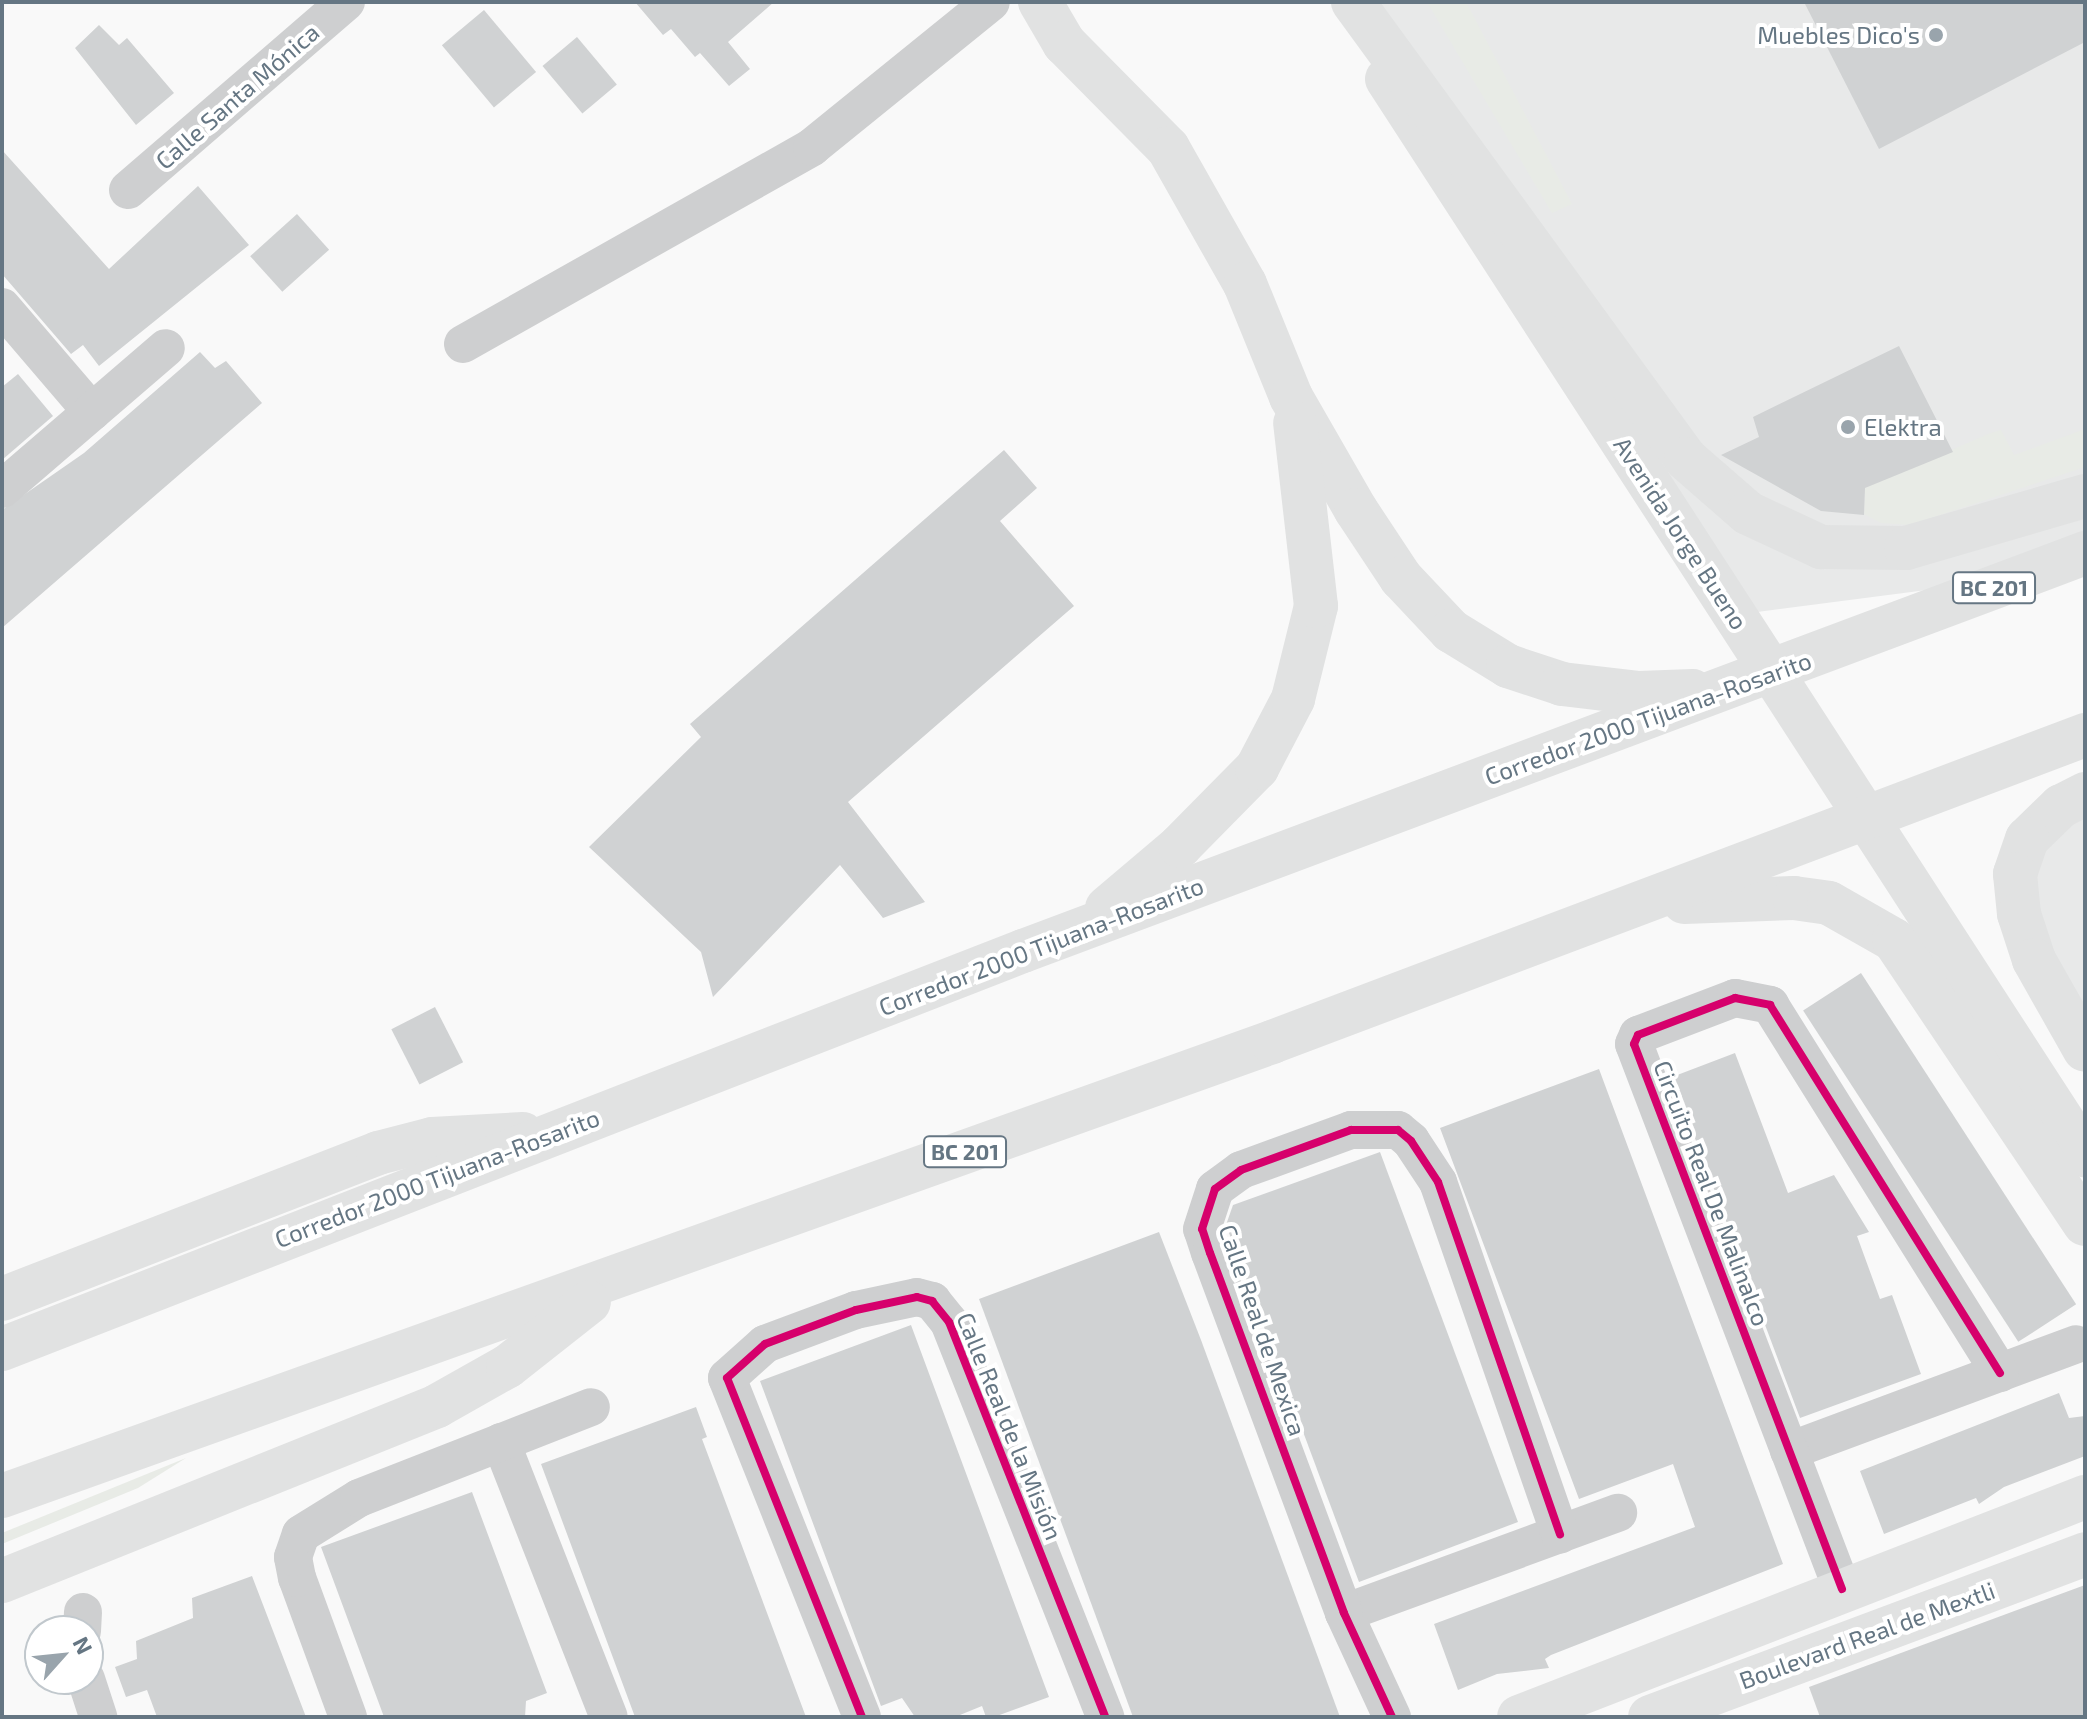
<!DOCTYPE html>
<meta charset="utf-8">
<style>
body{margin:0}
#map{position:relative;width:2087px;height:1719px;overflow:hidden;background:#f9f9f9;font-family:"Exo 2",sans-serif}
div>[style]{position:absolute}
.built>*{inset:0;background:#e8e9e9}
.green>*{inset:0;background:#e8ebe6}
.building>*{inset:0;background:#d0d2d3;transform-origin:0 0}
.street>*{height:38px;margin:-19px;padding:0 19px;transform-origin:19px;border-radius:19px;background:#cecfd0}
.secondary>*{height:44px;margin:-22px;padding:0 22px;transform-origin:22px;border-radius:22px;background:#e1e2e2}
.highway>*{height:44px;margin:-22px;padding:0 22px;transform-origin:22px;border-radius:22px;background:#e1e2e2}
.cycleway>*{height:8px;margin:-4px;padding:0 4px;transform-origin:4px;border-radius:4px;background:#d6006c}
.dots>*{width:22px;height:22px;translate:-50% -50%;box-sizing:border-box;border:4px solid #fff;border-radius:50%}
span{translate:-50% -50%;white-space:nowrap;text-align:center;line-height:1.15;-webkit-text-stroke:8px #fff;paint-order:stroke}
.shield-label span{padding:2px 6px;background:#fff;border:2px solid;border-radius:6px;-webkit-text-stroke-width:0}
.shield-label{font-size:22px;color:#657683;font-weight:700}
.poi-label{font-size:24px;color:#657683}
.right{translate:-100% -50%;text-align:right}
.left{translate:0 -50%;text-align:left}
.street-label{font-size:24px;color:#657683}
.frame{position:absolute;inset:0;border:4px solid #657683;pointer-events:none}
.north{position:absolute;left:24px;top:1615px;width:80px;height:80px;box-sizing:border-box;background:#fff;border:2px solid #c1c8cd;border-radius:50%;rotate:63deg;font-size:22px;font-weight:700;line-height:32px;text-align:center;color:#657683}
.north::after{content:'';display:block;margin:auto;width:28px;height:36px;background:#99a4ac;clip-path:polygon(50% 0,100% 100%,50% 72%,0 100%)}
</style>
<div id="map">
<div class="built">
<i style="clip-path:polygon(1334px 2px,2085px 2px,2085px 548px,2004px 580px,1742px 614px)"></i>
<i style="clip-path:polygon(2085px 790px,2085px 1022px,2057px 982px,2027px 864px)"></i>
</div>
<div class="green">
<i style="clip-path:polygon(1427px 2px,1466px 2px,1572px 204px,1552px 213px)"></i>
<i style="clip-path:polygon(2085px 429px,2085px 467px,1910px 525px,1881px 523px,1864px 514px,1865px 488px,1988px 434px,2001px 430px,2014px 455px)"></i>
<i style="clip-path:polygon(186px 1458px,138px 1488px,2px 1544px,2px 1533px)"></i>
</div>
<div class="building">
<i style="clip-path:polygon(635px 2px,774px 2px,728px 42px,750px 69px,729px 86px,700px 53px,695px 57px,671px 29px,663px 35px)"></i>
<i style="clip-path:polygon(1804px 2px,2085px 2px,2085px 42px,1879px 149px)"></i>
<i style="left:484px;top:10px;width:81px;height:55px;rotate:50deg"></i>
<i style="clip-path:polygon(99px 25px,119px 45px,127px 38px,174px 93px,136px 125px,75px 48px)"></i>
<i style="left:577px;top:37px;width:62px;height:45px;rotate:50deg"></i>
<i style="clip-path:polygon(2px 150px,109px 269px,198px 186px,249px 245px,99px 366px,83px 345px,71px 354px,2px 274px)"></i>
<i style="left:297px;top:214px;width:48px;height:63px;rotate:48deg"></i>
<i style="clip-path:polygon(1899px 346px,1953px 452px,1865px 488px,1864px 515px,1821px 511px,1721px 455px,1759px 437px,1753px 417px)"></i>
<i style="clip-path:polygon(200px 352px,215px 368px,226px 361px,262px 403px,2px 628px,2px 510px,84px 453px)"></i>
<i style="clip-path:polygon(18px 374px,53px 416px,2px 460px,2px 387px)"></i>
<i style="clip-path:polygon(1004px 450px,1037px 488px,1000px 521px,1074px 606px,848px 802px,925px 902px,883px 918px,840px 865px,713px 997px,701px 952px,589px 847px,701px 737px,690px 724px)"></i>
<i style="left:1861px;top:973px;width:395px;height:69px;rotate:57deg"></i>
<i style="left:435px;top:1007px;width:62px;height:49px;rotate:63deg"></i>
<i style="clip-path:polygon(1735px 1053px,1788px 1193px,1834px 1175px,1869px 1232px,1857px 1236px,1880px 1299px,1892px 1295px,1921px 1374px,1800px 1418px,1672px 1077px)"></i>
<i style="clip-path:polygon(1599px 1069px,1783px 1564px,1551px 1655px,1545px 1659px,1549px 1668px,1497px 1674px,1458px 1690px,1434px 1624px,1695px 1527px,1673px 1464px,1579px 1499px,1440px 1128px)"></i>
<i style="clip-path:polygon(1380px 1152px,1518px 1522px,1359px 1582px,1226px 1225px,1233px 1205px)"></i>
<i style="clip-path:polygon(1159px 1232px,1201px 1340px,1340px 1717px,1133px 1717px,979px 1299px)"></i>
<i style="clip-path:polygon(911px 1325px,1049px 1697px,994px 1717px,986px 1717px,982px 1706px,955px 1717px,915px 1717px,902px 1698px,881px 1706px,760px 1381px)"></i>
<i style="clip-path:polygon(2059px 1393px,2069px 1418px,2085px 1416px,2085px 1456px,2004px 1487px,1979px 1504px,1976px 1498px,1884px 1534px,1860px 1471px)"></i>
<i style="clip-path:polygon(696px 1407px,707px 1437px,702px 1439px,806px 1717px,635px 1717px,541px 1464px)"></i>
<i style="clip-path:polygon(472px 1492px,547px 1693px,526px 1701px,525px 1717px,384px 1717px,321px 1547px)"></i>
<i style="clip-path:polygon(252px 1576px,306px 1717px,157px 1717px,147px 1690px,126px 1697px,115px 1667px,137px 1659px,136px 1641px,193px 1618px,192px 1598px)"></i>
<i style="clip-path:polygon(2085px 1585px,2085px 1717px,1820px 1717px,1809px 1687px)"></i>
</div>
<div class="street">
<i style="left:128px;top:190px;width:288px;rotate:-40.8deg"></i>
<i style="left:2px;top:307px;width:138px;rotate:49.4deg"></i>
<i style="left:463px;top:344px;width:401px;rotate:-29.4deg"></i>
<i style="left:812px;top:147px;width:230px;rotate:-39deg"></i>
<i style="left:2px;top:489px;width:216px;rotate:-40.7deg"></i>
<i style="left:501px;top:1442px;width:295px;rotate:68.6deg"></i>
<i style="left:1789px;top:1451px;width:306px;rotate:-20.4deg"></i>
<i style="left:1842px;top:1589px;width:583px;rotate:-110.89deg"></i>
<i style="left:1634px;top:1044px;width:10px;rotate:-66deg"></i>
<i style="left:1638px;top:1035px;width:104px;rotate:-20.9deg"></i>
<i style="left:1735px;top:998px;width:36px;rotate:11deg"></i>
<i style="left:1770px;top:1005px;width:434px;rotate:58deg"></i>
<i style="left:1344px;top:1613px;width:292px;rotate:-20.1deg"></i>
<i style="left:82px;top:1631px;width:19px;rotate:-87deg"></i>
<i style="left:86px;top:1679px;width:40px;rotate:72deg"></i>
<i style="left:348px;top:1717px;width:148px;rotate:-110.1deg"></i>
<i style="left:297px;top:1578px;width:21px;rotate:-101deg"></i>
<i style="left:293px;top:1557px;width:24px;rotate:-71deg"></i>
<i style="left:301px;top:1534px;width:68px;rotate:-31.8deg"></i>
<i style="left:359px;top:1498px;width:249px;rotate:-21.4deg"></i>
<i style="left:862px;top:1717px;width:365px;rotate:-111.7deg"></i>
<i style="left:727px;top:1378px;width:51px;rotate:-41.8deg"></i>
<i style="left:765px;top:1344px;width:97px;rotate:-20.5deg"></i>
<i style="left:856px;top:1310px;width:62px;rotate:-12deg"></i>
<i style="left:917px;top:1297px;width:16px;rotate:15deg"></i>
<i style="left:932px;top:1301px;width:27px;rotate:51deg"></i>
<i style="left:949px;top:1322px;width:425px;rotate:68.4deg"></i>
<i style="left:1392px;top:1717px;width:115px;rotate:-114.8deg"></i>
<i style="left:1344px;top:1613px;width:384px;rotate:-110.4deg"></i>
<i style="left:1210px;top:1253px;width:25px;rotate:-108deg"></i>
<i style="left:1202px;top:1229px;width:42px;rotate:-72deg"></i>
<i style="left:1215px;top:1189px;width:32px;rotate:-36deg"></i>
<i style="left:1241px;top:1170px;width:117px;rotate:-20deg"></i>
<i style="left:1351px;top:1130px;width:47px"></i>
<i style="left:1398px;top:1130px;width:17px;rotate:40deg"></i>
<i style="left:1411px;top:1141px;width:49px;rotate:56.6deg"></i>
<i style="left:1438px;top:1182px;width:373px;rotate:70.9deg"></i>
</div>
<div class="secondary">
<i style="left:1387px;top:79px;width:1283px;rotate:57.03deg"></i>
<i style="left:1519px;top:1717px;width:607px;rotate:-21.24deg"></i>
<i style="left:1650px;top:1717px;width:465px;rotate:-20.5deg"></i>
</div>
<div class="highway">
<i style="left:1040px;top:2px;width:48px;rotate:59.7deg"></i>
<i style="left:1064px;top:43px;width:148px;rotate:45.3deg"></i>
<i style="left:1168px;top:148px;width:156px;rotate:60.5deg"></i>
<i style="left:1245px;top:284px;width:122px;rotate:67.8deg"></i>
<i style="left:1291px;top:397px;width:130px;rotate:60.1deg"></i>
<i style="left:1356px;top:510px;width:82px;rotate:56.5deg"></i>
<i style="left:1401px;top:578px;width:73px;rotate:46.7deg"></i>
<i style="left:1451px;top:631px;width:67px;rotate:31.6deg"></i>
<i style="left:1508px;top:666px;width:57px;rotate:18.4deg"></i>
<i style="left:1562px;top:684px;width:78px;rotate:6.7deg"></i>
<i style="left:1639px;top:693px;width:54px;rotate:-2.1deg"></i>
<i style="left:1353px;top:2px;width:565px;rotate:53.92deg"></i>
<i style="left:1686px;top:459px;width:82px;rotate:41.1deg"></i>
<i style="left:1748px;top:513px;width:81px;rotate:25deg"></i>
<i style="left:1821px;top:547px;width:85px;rotate:0.7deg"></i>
<i style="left:1906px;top:548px;width:186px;rotate:-16.2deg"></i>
<i style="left:2085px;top:794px;width:27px;rotate:153deg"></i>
<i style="left:2061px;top:806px;width:47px;rotate:135.9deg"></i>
<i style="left:2027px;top:839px;width:37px;rotate:109deg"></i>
<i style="left:2015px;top:874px;width:40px;rotate:84.3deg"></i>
<i style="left:2019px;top:914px;width:48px;rotate:71.9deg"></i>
<i style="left:2034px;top:960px;width:103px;rotate:60.5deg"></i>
<i style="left:1684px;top:902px;width:110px;rotate:-2.1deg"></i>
<i style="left:1794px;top:898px;width:35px;rotate:8deg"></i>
<i style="left:1829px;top:903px;width:75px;rotate:29.6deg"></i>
<i style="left:1894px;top:940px;width:342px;rotate:56.1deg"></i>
<i style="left:1107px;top:908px;width:96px;rotate:-40.3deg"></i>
<i style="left:1180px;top:846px;width:110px;rotate:-45.4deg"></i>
<i style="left:1257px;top:768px;width:78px;rotate:-62.4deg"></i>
<i style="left:1293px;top:699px;width:96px;rotate:-76.1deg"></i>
<i style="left:1316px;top:606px;width:184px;rotate:-96.5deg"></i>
<i style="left:2px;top:1299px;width:403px;rotate:-21.2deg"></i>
<i style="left:378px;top:1153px;width:56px;rotate:-14.5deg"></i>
<i style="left:432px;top:1139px;width:91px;rotate:-3.1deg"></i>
<i style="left:2px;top:1349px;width:1096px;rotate:-21.3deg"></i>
<i style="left:1023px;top:951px;width:1134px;rotate:-20.54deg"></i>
<i style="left:2px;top:1496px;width:1349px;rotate:-19.67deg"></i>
<i style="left:1272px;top:1042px;width:869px;rotate:-20.69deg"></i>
<i style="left:2px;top:1581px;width:469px;rotate:-21.9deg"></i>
<i style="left:437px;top:1406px;width:81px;rotate:-29.4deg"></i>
<i style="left:508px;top:1366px;width:103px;rotate:-38.3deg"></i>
</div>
<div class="cycleway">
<i style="left:1842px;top:1589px;width:583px;rotate:-110.89deg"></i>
<i style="left:1634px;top:1044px;width:10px;rotate:-66deg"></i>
<i style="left:1638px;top:1035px;width:104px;rotate:-20.9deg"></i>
<i style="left:1735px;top:998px;width:36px;rotate:11deg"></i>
<i style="left:1770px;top:1005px;width:434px;rotate:58deg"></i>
<i style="left:862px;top:1717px;width:365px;rotate:-111.7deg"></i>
<i style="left:727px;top:1378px;width:51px;rotate:-41.8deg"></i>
<i style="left:765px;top:1344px;width:97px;rotate:-20.5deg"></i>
<i style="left:856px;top:1310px;width:62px;rotate:-12deg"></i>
<i style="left:917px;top:1297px;width:16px;rotate:15deg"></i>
<i style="left:932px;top:1301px;width:27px;rotate:51deg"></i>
<i style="left:949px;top:1322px;width:425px;rotate:68.4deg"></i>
<i style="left:1392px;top:1717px;width:115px;rotate:-114.8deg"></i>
<i style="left:1344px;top:1613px;width:384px;rotate:-110.4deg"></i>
<i style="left:1210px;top:1253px;width:25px;rotate:-108deg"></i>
<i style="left:1202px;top:1229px;width:42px;rotate:-72deg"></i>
<i style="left:1215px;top:1189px;width:32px;rotate:-36deg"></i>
<i style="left:1241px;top:1170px;width:117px;rotate:-20deg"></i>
<i style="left:1351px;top:1130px;width:47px"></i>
<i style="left:1398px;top:1130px;width:17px;rotate:40deg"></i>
<i style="left:1411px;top:1141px;width:49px;rotate:56.6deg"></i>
<i style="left:1438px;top:1182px;width:373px;rotate:70.9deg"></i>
</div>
<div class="dots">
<i style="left:1936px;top:35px;background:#99a4ac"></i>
<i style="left:1848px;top:427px;background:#99a4ac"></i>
</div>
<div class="shield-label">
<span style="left:1994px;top:588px">BC 201</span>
<span style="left:965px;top:1152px">BC 201</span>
</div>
<div class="poi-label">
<span class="right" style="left:1920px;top:35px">Muebles Dico's</span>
<span class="left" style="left:1864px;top:427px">Elektra</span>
</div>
<div class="street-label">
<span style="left:237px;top:96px;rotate:-41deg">Calle Santa Mónica</span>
<span style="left:1681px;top:533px;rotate:57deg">Avenida Jorge Bueno</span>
<span style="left:1648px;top:718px;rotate:-20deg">Corredor 2000 Tijuana-Rosarito</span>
<span style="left:1041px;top:946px;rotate:-21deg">Corredor 2000 Tijuana-Rosarito</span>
<span style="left:437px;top:1178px;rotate:-21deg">Corredor 2000 Tijuana-Rosarito</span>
<span style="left:1712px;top:1193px;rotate:69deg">Circuito Real De Malinalco</span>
<span style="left:1263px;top:1330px;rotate:71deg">Calle Real de Mexica</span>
<span style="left:1010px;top:1426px;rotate:68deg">Calle Real de la Misión</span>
<span style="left:1867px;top:1635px;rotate:-20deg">Boulevard Real de Mextli</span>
</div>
<div class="frame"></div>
<div class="north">N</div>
</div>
